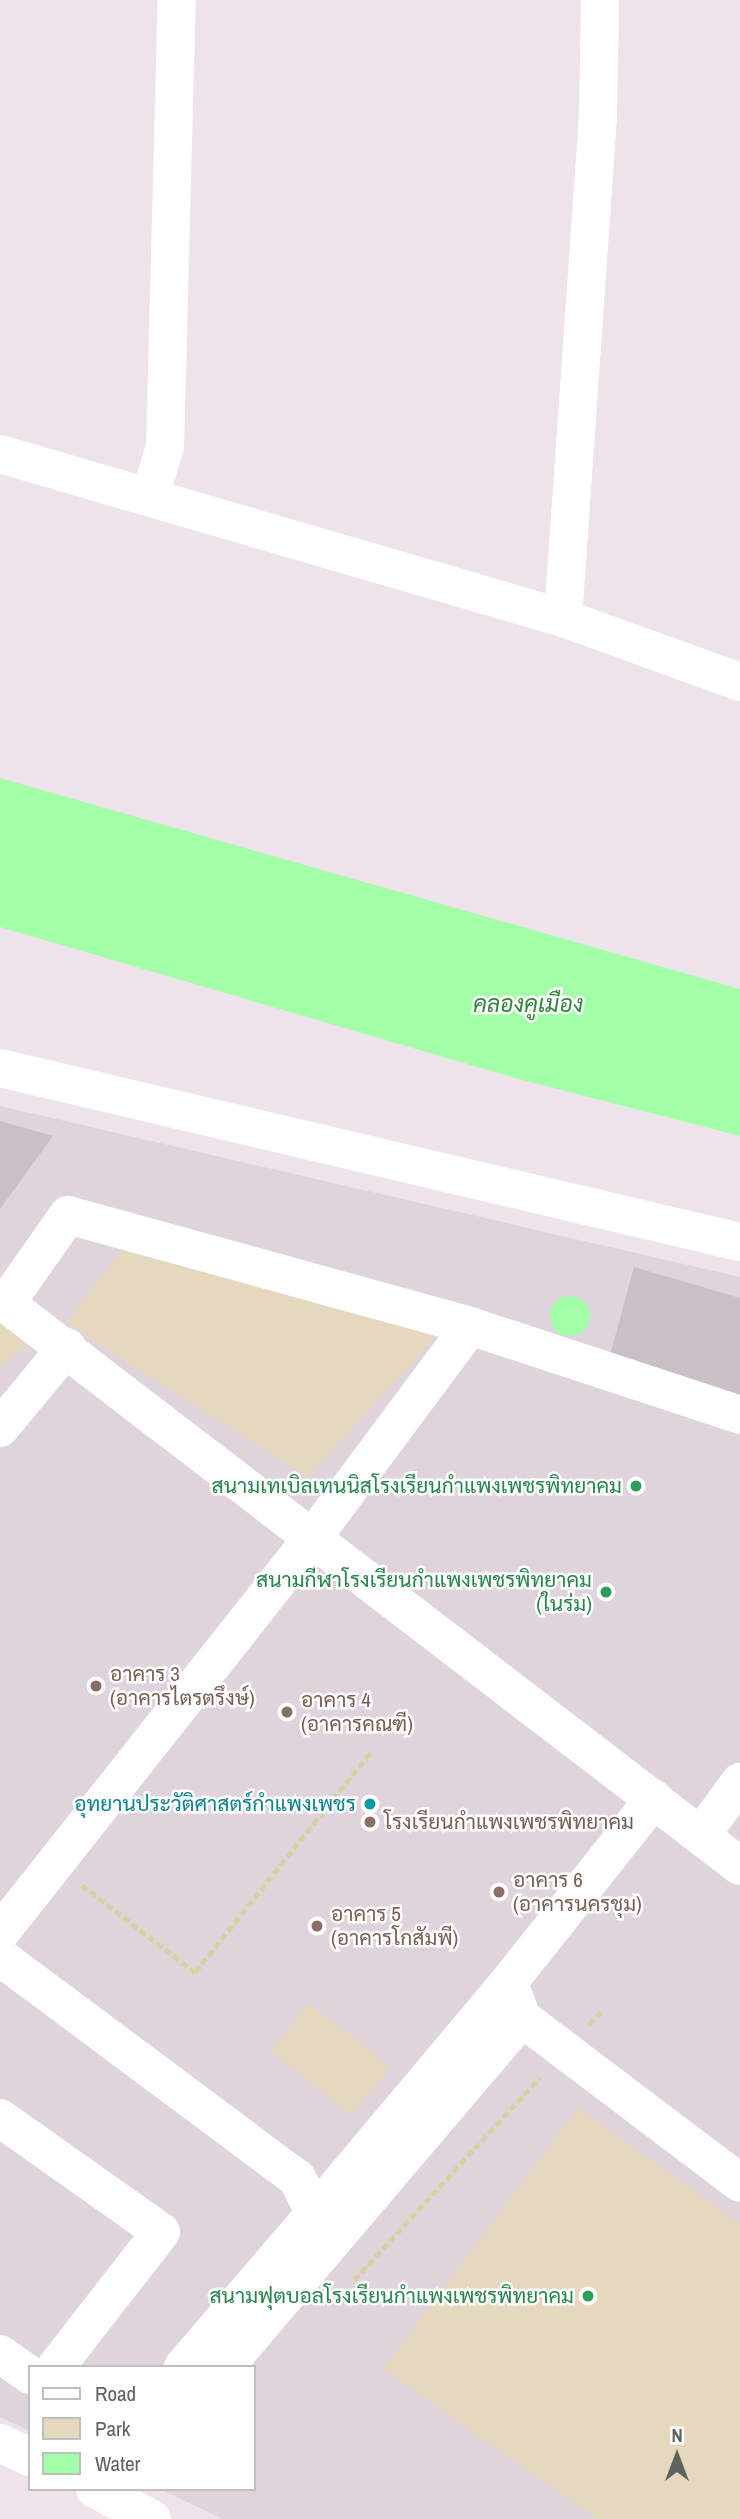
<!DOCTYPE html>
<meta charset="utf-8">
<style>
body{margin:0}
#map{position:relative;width:740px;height:2519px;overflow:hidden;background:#eee3ea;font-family:"Archivo Narrow",Sarabun,sans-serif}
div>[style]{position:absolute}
.education>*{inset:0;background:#e0d4dc}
.green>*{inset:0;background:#e6d8bf;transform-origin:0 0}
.water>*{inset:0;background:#a2ffa8}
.round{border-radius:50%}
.building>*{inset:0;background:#c9bfc6}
.path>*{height:4.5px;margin-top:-2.25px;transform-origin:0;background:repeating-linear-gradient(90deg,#d8d2a2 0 7px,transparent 0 10.5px)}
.minor>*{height:38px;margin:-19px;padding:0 19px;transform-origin:19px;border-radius:19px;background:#fff}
.dots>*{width:19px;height:19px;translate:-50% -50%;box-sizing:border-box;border:4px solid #fff;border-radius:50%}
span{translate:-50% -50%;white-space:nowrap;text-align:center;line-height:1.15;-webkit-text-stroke:5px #fff;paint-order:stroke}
.leisure-label{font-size:21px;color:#27864d}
.right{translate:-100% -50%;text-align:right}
.education-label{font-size:21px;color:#785e54}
.left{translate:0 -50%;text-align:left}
.culture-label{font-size:21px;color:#0d838f}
.water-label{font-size:23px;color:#32853d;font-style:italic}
.legend{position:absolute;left:28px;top:2365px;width:228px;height:126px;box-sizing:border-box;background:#fff;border:2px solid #bdc1be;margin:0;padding:9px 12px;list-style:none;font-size:21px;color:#5b645d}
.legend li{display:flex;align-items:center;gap:14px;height:35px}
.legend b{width:35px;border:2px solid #bdc1be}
.north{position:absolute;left:642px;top:2421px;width:70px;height:70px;-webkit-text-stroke:5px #fff;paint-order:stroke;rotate:0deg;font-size:19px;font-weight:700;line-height:28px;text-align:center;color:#5b645d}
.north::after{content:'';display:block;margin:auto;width:24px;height:32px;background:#5b645d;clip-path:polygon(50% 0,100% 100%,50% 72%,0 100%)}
</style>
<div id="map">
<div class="education">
<i style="clip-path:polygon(0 1106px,740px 1277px,740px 2519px,223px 2519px,160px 2489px,254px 2489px,254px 2367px,30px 2367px,30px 2431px,0 2417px)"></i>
</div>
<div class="green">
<i style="clip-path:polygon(132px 1237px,448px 1324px,307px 1477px,66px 1323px)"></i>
<i style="clip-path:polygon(0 1314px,33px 1339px,3px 1366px,0 1365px)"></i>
<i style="left:309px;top:2003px;width:103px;height:62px;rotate:38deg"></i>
<i style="clip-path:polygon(578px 2108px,740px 2224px,740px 2519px,597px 2519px,383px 2369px)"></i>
</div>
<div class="water">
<i style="clip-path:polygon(0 778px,740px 989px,740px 1136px,515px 1078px,0 927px)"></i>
<i class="round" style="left:550px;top:1296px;width:40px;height:40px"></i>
</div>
<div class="building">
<i style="clip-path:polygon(0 1121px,53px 1136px,0 1209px)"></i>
<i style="clip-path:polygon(634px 1267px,740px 1298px,740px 1399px,609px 1359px)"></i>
</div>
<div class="path">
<i style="left:82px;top:1885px;width:143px;rotate:37.6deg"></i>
<i style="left:195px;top:1972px;width:284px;rotate:-51.4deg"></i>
<i style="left:589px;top:2024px;width:17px;rotate:-45deg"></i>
<i style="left:354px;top:2280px;width:275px;rotate:-47.5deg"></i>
</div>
<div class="minor">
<i style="left:0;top:454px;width:586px;rotate:16.24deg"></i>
<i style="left:563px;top:618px;width:188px;rotate:19.9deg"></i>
<i style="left:150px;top:495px;width:50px;rotate:-72.6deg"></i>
<i style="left:165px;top:447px;width:447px;rotate:-88.5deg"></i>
<i style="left:563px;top:618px;width:503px;rotate:-86.01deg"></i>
<i style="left:598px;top:116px;width:116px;rotate:-89deg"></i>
<i style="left:0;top:1068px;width:760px;rotate:13.23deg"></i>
<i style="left:0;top:1299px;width:932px;rotate:37.46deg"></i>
<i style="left:6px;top:1303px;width:108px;rotate:-54.8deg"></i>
<i style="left:68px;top:1215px;width:417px;rotate:15.4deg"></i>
<i style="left:0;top:1428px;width:105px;rotate:-50.4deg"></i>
<i style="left:701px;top:1835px;width:66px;rotate:-53.7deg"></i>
<i style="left:0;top:1933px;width:505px;rotate:-51.68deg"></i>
<i style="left:313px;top:1537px;width:263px;rotate:-53.3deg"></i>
<i style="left:470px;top:1326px;width:284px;rotate:18.2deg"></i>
<i style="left:0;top:1957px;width:370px;rotate:36.7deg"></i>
<i style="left:297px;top:2178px;width:39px;rotate:63deg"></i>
<i style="left:315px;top:2213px;width:203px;rotate:130.6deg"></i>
<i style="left:513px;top:1994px;width:26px;rotate:69deg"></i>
<i style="left:522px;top:2018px;width:273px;rotate:37.1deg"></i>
<i style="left:0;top:2118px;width:197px;rotate:35.3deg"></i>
<i style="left:161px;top:2232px;width:171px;rotate:127.9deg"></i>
<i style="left:339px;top:2232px;width:31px;rotate:-142deg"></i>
<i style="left:315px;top:2213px;width:300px;rotate:-50deg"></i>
<i style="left:508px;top:1983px;width:235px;rotate:-51.6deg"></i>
<i style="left:0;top:2354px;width:37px;rotate:35deg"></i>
<i style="left:225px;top:2367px;width:458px;rotate:-49.6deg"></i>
<i style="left:0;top:2443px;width:33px;rotate:25deg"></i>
<i style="left:95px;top:2489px;width:64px;rotate:27.8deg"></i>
</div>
<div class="dots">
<i style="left:636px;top:1486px;background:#2e9e5b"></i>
<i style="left:606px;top:1592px;background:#2e9e5b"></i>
<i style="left:96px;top:1686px;background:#8d6e63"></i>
<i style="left:287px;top:1712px;background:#8d6e63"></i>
<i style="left:370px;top:1804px;background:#0f9aa8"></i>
<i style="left:370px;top:1822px;background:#8d6e63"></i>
<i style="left:499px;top:1892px;background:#8d6e63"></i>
<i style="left:317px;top:1926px;background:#8d6e63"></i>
<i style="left:588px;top:2296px;background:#2e9e5b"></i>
</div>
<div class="leisure-label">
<span class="right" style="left:622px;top:1486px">สนามเทเบิลเทนนิสโรงเรียนกำแพงเพชรพิทยาคม</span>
<span class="right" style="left:592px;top:1592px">สนามกีฬาโรงเรียนกำแพงเพชรพิทยาคม<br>(ในร่ม)</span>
<span class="right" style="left:574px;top:2296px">สนามฟุตบอลโรงเรียนกำแพงเพชรพิทยาคม</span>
</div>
<div class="education-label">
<span class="left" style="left:110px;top:1686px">อาคาร 3<br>(อาคารไตรตรึงษ์)</span>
<span class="left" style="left:301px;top:1712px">อาคาร 4<br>(อาคารคณฑี)</span>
<span class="left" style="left:384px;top:1822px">โรงเรียนกำแพงเพชรพิทยาคม</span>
<span class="left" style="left:513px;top:1892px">อาคาร 6<br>(อาคารนครชุม)</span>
<span class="left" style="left:331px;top:1926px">อาคาร 5<br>(อาคารโกสัมพี)</span>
</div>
<div class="culture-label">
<span class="right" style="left:356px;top:1804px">อุทยานประวัติศาสตร์กำแพงเพชร</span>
</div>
<div class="water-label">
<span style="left:528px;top:1004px">คลองคูเมือง</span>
</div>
<ul class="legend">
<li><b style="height:9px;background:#fff"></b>Road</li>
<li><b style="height:19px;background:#e6d8bf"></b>Park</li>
<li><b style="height:19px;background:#a2ffa8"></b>Water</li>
</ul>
<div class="north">N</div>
</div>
